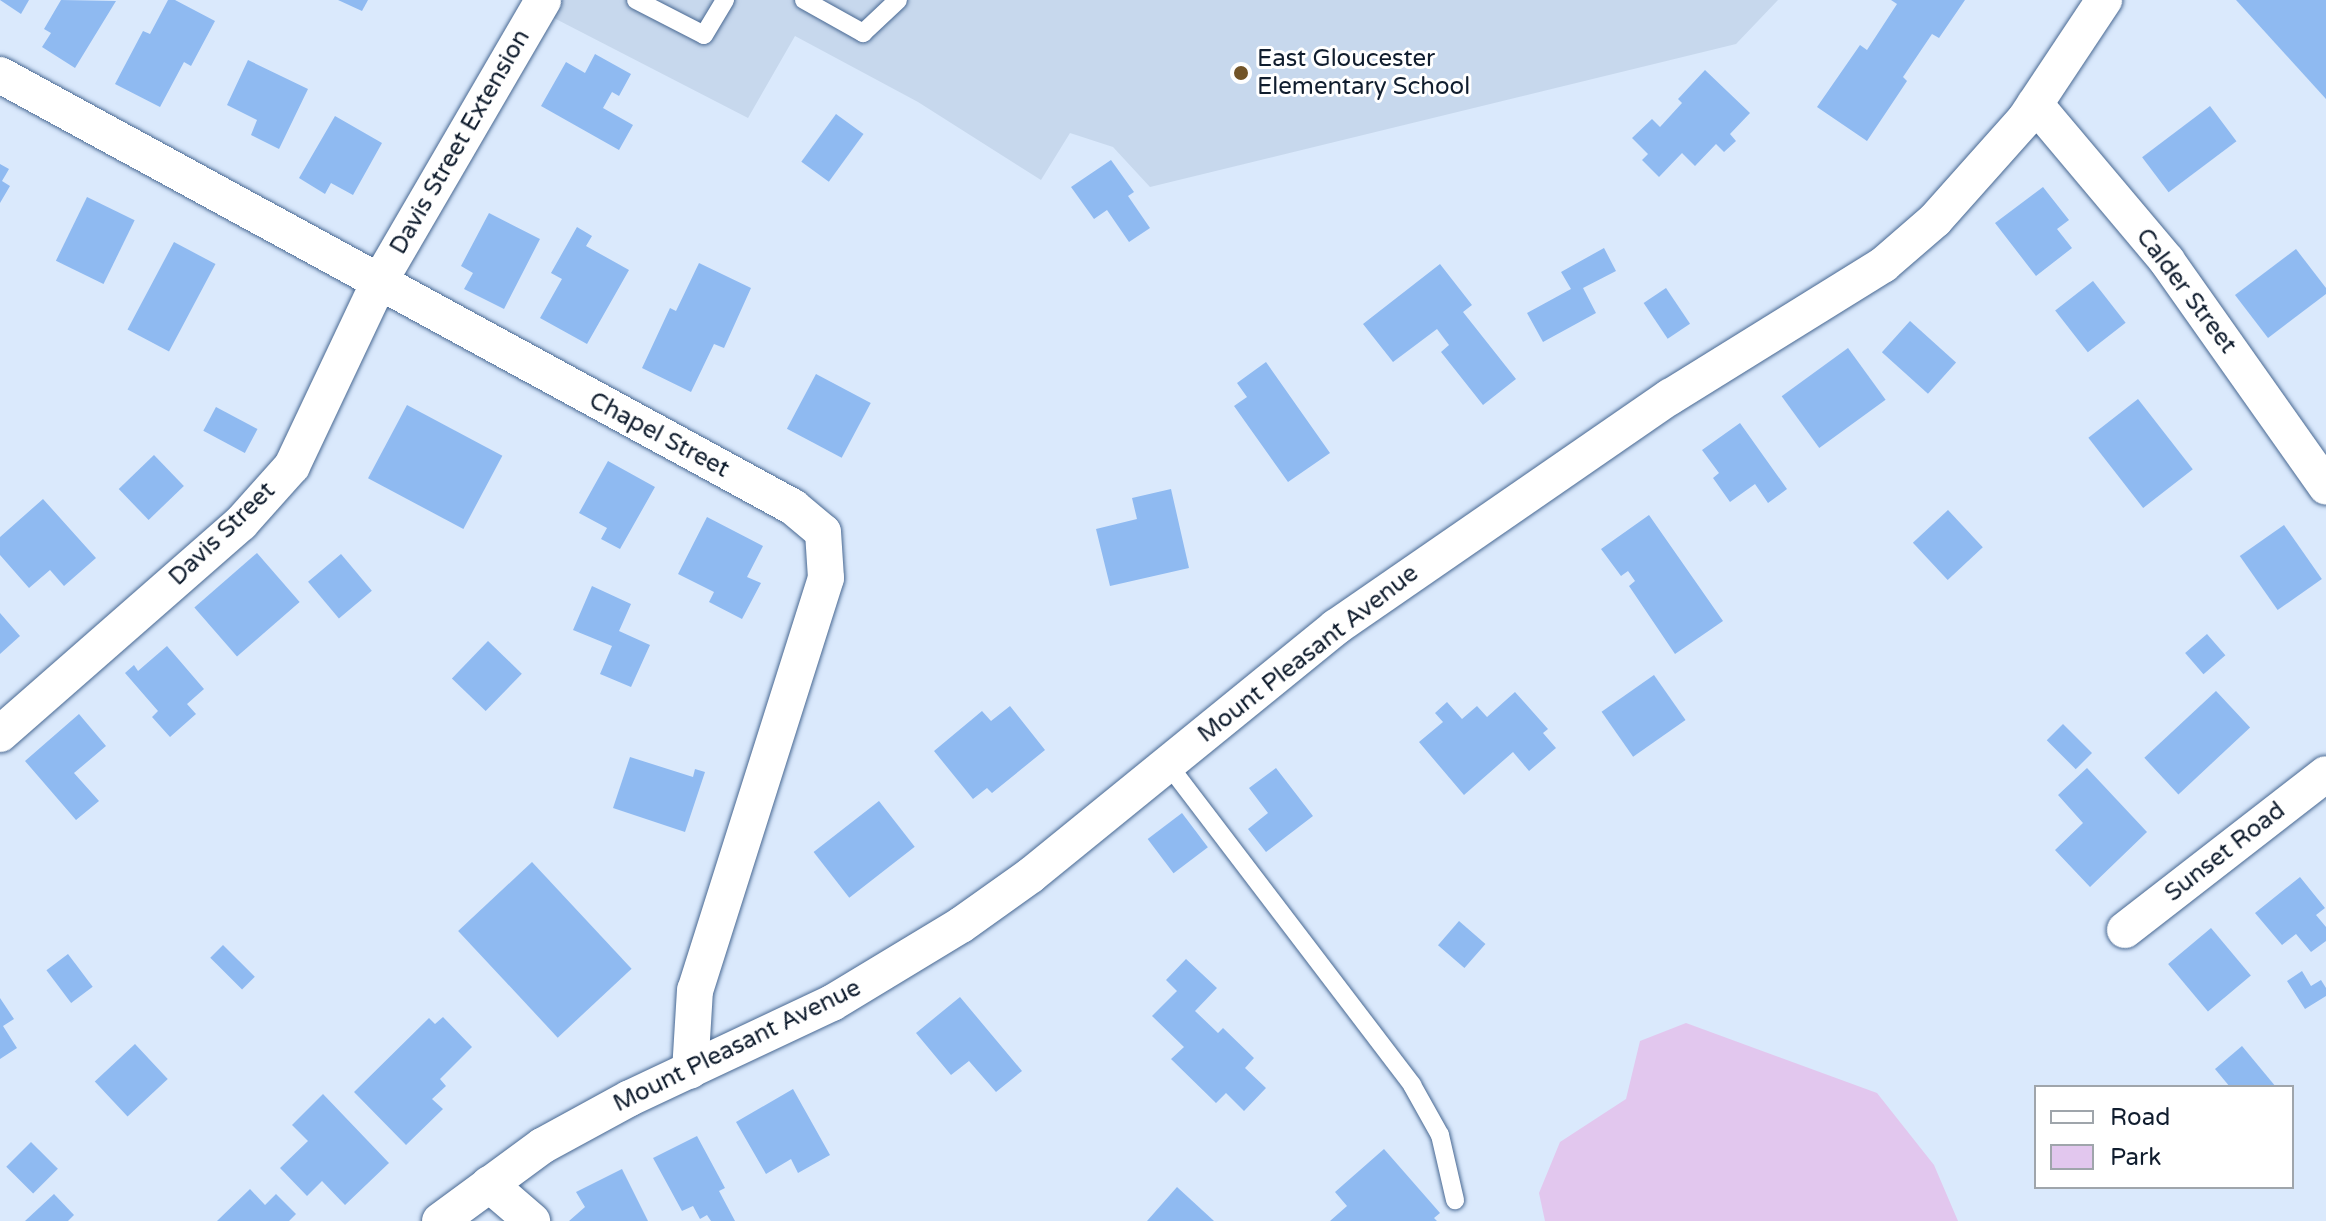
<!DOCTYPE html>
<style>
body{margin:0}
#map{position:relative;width:2326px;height:1221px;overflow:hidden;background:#dae9fc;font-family:"Varela Round",sans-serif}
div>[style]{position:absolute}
.built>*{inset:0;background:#c7d8ed}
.green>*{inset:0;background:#e2c7ee}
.building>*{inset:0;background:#8fbaf1;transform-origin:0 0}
.roads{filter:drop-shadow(0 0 2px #486892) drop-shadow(0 0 2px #486892)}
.service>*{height:18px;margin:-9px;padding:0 9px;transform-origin:9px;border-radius:9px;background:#fff}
.minor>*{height:36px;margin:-18px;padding:0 18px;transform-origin:18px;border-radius:18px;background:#fff}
.dots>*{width:22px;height:22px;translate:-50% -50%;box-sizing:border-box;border:4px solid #fff;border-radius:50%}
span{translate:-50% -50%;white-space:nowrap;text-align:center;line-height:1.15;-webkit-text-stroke:6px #fff;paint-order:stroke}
.poi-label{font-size:24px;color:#101d2e}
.left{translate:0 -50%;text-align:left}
.street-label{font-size:24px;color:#101d2e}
.legend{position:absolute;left:2034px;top:1085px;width:260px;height:104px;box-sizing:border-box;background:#fff;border:2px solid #9fa5ab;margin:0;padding:10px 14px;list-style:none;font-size:24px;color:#101d2e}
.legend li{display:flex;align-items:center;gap:16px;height:40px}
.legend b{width:40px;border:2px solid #9fa5ab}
</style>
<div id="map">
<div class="built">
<i style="clip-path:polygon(519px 0,1778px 0,1736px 44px,1150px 187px,1113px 147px,1070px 133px,1041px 180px,918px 102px,795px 36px,748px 118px)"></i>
</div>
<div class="green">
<i style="clip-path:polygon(1686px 1023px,1877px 1093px,1934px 1165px,1958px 1221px,1545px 1221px,1539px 1193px,1560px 1142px,1626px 1099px,1640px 1041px)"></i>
</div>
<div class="building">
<i style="clip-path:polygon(0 0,29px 0,21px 14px)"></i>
<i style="clip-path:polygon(61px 0,116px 1px,75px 68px,42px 47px,51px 33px,44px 29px)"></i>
<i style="clip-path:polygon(168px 0,175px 0,215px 21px,191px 66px,184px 62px,160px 107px,115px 84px,143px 31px,150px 34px)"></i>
<i style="clip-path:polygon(338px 0,368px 0,362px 11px)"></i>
<i style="clip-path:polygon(1891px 0,1965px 0,1939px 38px,1932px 34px,1903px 77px,1907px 81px,1867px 141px,1817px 107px,1860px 45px,1867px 50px,1897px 4px)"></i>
<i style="clip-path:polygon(2236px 0,2326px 0,2326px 99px)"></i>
<i style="clip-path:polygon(595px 54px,631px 74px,619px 96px,612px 92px,603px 108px,633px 125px,619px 150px,541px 106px,566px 62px,585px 73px)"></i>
<i style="clip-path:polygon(248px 60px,308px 89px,279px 149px,251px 135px,257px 120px,227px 105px)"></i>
<i style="clip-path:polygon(1705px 70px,1750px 113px,1730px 134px,1736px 141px,1724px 152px,1716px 144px,1695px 166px,1682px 153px,1659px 177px,1642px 160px,1648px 154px,1632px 138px,1652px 119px,1660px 127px,1682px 103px,1678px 99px)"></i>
<i style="left:2210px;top:106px;width:44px;height:85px;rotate:53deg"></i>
<i style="left:836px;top:114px;width:34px;height:59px;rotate:36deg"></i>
<i style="clip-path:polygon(335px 116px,382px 143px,353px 195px,331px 183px,325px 194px,299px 178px)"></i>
<i style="clip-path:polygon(1111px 160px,1134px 192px,1128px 196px,1150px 228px,1129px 242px,1107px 210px,1094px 219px,1071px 187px)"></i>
<i style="clip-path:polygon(0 164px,9px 169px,2px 181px,10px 186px,0 203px)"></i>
<i style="clip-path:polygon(2043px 187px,2069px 220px,2057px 229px,2072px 248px,2036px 276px,1995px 223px)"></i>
<i style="left:87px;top:197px;width:53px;height:71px;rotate:26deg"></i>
<i style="clip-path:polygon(489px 213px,540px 239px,504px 309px,464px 289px,473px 273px,461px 266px)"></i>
<i style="clip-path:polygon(577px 227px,592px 236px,586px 246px,629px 270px,587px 344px,540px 318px,562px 279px,551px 273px)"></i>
<i style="left:174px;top:242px;width:47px;height:99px;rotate:28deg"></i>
<i style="clip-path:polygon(1604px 248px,1616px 271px,1583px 288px,1596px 313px,1543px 342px,1527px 313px,1571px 289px,1561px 272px)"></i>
<i style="clip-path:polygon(2296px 249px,2326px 288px,2326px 294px,2268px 338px,2235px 295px)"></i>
<i style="clip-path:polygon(699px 263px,751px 288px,724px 348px,714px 344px,691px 392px,642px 368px,670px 308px,676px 311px)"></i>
<i style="clip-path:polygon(1440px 264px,1472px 305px,1463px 312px,1516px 379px,1483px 405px,1441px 352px,1449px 345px,1437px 329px,1393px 362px,1363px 324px)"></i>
<i style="left:2093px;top:281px;width:53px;height:48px;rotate:52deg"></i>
<i style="left:1666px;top:288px;width:43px;height:27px;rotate:56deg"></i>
<i style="left:1910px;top:321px;width:62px;height:42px;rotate:42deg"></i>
<i style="left:1848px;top:348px;width:64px;height:82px;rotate:54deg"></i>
<i style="clip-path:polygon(1266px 362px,1330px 453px,1288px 482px,1234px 406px,1247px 397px,1237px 383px)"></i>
<i style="left:816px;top:374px;width:62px;height:62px;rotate:28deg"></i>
<i style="left:2138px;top:399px;width:89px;height:63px;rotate:52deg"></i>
<i style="left:407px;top:405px;width:108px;height:83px;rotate:28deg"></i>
<i style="left:216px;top:407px;width:47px;height:27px;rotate:28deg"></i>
<i style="clip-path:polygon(1740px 423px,1787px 489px,1768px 503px,1755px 484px,1730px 502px,1713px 478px,1719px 473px,1702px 450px)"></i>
<i style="left:154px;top:455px;width:43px;height:49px;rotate:46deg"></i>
<i style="clip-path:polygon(608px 461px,655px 487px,620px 549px,601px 539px,607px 528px,579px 513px)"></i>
<i style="clip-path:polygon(1171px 489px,1189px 568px,1110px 586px,1096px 529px,1137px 519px,1132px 498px)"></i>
<i style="clip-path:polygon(43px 499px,96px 558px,64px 586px,50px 570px,29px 588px,0 555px,0 537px)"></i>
<i style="left:1948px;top:510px;width:51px;height:48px;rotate:47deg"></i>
<i style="clip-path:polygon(1649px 515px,1723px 621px,1675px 654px,1629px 586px,1635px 581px,1628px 571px,1621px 576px,1601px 549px)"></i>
<i style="clip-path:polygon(707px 517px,763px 546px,747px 577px,761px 583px,742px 619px,709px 602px,714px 592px,678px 574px)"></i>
<i style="left:2284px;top:525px;width:66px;height:54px;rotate:55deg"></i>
<i style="left:257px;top:553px;width:65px;height:83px;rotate:49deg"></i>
<i style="left:341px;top:554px;width:48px;height:43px;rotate:50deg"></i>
<i style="clip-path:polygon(592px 586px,631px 604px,619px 631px,650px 645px,631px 687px,600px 674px,612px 646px,573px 630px)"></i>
<i style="clip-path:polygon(0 613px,20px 636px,0 654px)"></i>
<i style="left:2207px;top:634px;width:28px;height:29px;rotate:49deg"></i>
<i style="left:488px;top:641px;width:47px;height:52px;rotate:44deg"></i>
<i style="clip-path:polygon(167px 646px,204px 689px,187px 704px,196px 714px,170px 737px,152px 717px,158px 711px,125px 673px,134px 665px,138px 671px)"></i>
<i style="left:1654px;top:675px;width:55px;height:64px;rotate:55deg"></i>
<i style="left:2216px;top:691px;width:50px;height:98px;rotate:47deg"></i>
<i style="clip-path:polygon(1515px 692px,1548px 729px,1543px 733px,1556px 748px,1529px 771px,1513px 752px,1464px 795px,1419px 742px,1443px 722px,1435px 713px,1447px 702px,1462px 719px,1477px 706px,1487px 717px)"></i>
<i style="clip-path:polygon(1010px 706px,1045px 750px,992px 793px,987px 788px,973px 799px,934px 751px,982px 711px,991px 721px)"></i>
<i style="clip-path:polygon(79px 714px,106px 746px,74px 773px,99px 801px,76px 820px,25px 761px)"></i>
<i style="left:2063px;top:724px;width:41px;height:23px;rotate:45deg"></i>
<i style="clip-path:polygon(630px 757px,693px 777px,695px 769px,705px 772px,685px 832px,613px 808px)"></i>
<i style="clip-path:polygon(1276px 768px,1313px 816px,1266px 852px,1248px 829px,1268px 813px,1249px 788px)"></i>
<i style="clip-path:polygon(2087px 768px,2147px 832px,2090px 887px,2055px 850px,2083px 823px,2058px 795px)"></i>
<i style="left:879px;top:801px;width:58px;height:83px;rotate:52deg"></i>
<i style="left:1182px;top:813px;width:43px;height:43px;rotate:53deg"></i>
<i style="left:532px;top:862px;width:146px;height:101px;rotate:47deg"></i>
<i style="clip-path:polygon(2300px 877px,2325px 908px,2316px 915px,2326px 927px,2326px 941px,2311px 952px,2296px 934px,2282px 945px,2255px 913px)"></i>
<i style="left:1459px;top:921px;width:35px;height:32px;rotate:41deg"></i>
<i style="left:2211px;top:928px;width:62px;height:56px;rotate:50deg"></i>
<i style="left:223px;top:945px;width:45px;height:18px;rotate:45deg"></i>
<i style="left:68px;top:954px;width:41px;height:27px;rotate:53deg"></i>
<i style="clip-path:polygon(1186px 959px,1217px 988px,1195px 1011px,1218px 1033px,1223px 1028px,1254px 1058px,1245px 1068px,1266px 1088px,1244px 1111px,1226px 1093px,1216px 1103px,1171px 1059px,1184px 1047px,1152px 1016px,1177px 991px,1166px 980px)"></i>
<i style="clip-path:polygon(2302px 971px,2311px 986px,2321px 980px,2326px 988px,2326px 996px,2305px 1009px,2287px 981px)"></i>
<i style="clip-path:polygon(960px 997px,1022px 1071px,996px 1092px,969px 1061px,951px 1075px,916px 1033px)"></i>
<i style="clip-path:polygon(0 998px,14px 1019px,3px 1026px,17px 1048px,0 1059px)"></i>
<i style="clip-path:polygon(443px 1017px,472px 1047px,440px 1079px,446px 1086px,432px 1099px,443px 1109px,406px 1145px,354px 1092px,429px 1018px,435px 1024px)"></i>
<i style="left:135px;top:1044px;width:48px;height:55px;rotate:47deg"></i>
<i style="clip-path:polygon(2242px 1046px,2276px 1087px,2230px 1087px,2215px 1069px)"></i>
<i style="clip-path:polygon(793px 1089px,830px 1155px,798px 1173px,791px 1159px,766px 1174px,736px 1122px)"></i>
<i style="clip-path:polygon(323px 1094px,389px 1163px,345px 1205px,322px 1181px,307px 1196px,280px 1168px,308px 1141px,292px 1125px)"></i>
<i style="clip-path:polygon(697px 1136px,725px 1188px,719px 1191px,735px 1221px,711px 1221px,707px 1215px,700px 1219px,693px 1206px,682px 1211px,653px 1158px)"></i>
<i style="left:31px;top:1142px;width:38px;height:35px;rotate:45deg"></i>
<i style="clip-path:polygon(1384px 1149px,1440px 1213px,1434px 1218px,1437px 1221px,1330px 1221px,1347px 1206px,1335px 1192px)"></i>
<i style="clip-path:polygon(622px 1169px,648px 1221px,569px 1221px,585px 1207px,576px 1192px)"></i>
<i style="clip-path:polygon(1177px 1187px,1214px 1221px,1147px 1221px)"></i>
<i style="clip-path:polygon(250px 1189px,265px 1205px,276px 1194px,296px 1214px,289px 1221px,217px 1221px)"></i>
<i style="clip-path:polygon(54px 1194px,74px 1215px,68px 1221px,25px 1221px)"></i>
</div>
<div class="roads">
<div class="service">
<i style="left:636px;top:0;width:76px;rotate:27.2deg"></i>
<i style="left:704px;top:35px;width:41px;rotate:-59deg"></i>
<i style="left:804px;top:0;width:68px;rotate:29.2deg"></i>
<i style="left:863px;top:33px;width:48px;rotate:-43.3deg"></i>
<i style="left:1167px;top:763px;width:405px;rotate:52.7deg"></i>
<i style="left:1412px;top:1085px;width:57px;rotate:60.8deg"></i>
<i style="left:1440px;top:1135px;width:67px;rotate:77deg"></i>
</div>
<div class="minor">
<i style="left:0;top:75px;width:903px;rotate:28.58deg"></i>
<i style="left:793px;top:507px;width:39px;rotate:40deg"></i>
<i style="left:823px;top:532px;width:46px;rotate:86.3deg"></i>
<i style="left:826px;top:578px;width:432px;rotate:107.6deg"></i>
<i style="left:695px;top:990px;width:81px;rotate:93.5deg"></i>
<i style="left:2035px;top:104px;width:205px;rotate:49.9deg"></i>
<i style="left:2167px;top:261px;width:276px;rotate:54.8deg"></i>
<i style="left:0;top:734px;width:320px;rotate:-41.2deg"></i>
<i style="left:241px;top:523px;width:76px;rotate:-48.2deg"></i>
<i style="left:292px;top:466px;width:201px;rotate:-64.7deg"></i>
<i style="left:378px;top:284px;width:328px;rotate:-59.8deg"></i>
<i style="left:2125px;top:930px;width:254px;rotate:-37.8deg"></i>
<i style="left:489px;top:1184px;width:57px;rotate:40.7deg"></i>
<i style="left:440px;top:1221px;width:127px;rotate:-36.3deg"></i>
<i style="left:542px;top:1146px;width:100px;rotate:-28.6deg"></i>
<i style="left:630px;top:1098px;width:223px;rotate:-25.2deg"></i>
<i style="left:832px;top:1003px;width:151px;rotate:-31.2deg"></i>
<i style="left:961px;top:925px;width:86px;rotate:-35.5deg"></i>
<i style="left:1031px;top:875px;width:393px;rotate:-39.1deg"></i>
<i style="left:1336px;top:627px;width:406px;rotate:-34.6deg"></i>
<i style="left:1670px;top:397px;width:251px;rotate:-31.8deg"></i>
<i style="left:1883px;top:265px;width:69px;rotate:-40.9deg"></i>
<i style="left:1935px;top:220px;width:135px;rotate:-48.3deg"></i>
<i style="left:2025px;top:119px;width:143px;rotate:-56.4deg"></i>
</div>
</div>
<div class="dots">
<i style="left:1241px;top:73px;background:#725428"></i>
</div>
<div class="poi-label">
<span class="left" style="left:1257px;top:73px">East Gloucester<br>Elementary School</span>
</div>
<div class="street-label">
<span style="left:460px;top:142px;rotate:-60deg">Davis Street Extension</span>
<span style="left:2186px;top:291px;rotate:53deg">Calder Street</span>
<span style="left:659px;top:435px;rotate:28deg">Chapel Street</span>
<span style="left:222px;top:534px;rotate:-44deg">Davis Street</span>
<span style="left:1308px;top:654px;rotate:-38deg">Mount Pleasant Avenue</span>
<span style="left:2225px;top:852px;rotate:-38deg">Sunset Road</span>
<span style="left:737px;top:1046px;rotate:-26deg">Mount Pleasant Avenue</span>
</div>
<ul class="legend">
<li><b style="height:10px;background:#fff"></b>Road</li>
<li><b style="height:22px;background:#e2c7ee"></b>Park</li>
</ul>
</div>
